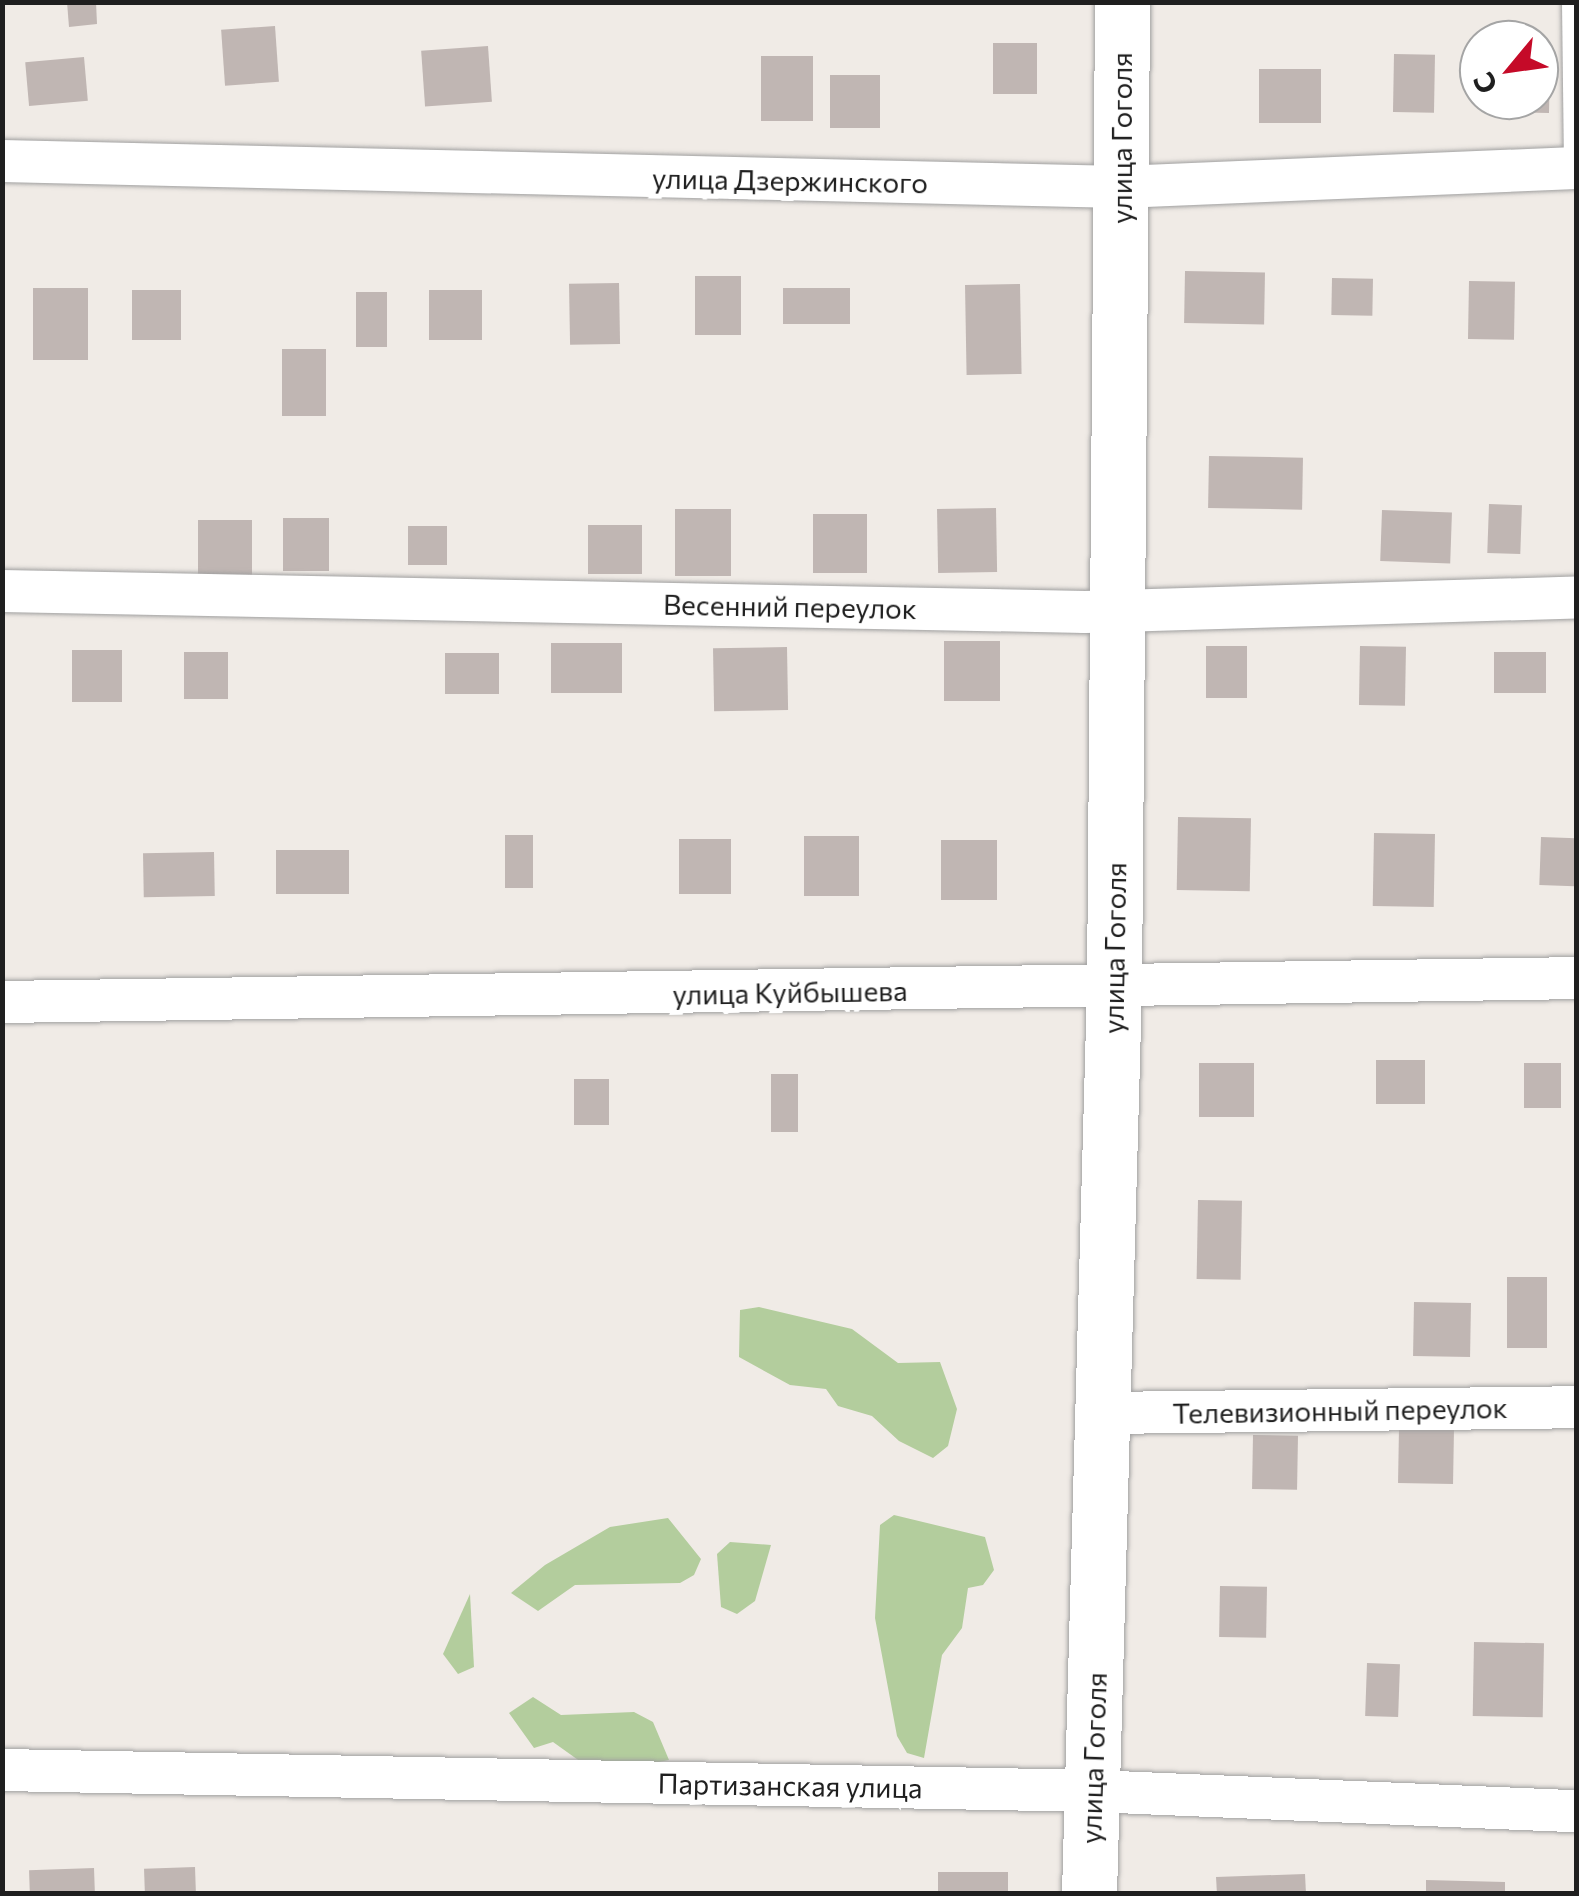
<!DOCTYPE html>
<meta charset="utf-8">
<style>
body{margin:0}
#map{position:relative;width:1579px;height:1896px;overflow:hidden;background:#f0ebe6;font-family:Commissioner,sans-serif}
div>[style]{position:absolute}
.forest>*{inset:0;background:#b3cd9d}
.building>*{inset:0;background:#c0b6b3;transform-origin:0 0}
.roads{filter:drop-shadow(0 0 2px #a0a0a0) drop-shadow(0 0 2px #a0a0a0)}
.service>*{height:22px;margin:-11px;padding:0 11px;transform-origin:11px;border-radius:11px;background:#fff}
.minor>*{height:42px;margin:-21px;padding:0 21px;transform-origin:21px;border-radius:21px;background:#fff}
.tertiary>*{height:55px;margin:-27.5px;padding:0 27.5px;transform-origin:27.5px;border-radius:27.5px;background:#fff}
span{translate:-50% -50%;white-space:nowrap;text-align:center;line-height:1.15;-webkit-text-stroke:10px #fff;paint-order:stroke}
.street-label{font-size:28px;color:#1f1f1f}
.frame{position:absolute;inset:0;border:5px solid #1f1f1f;pointer-events:none}
.north{position:absolute;left:1459px;top:20px;width:100px;height:100px;box-sizing:border-box;background:#fff;border:2px solid #a5a5a5;border-radius:50%;rotate:241deg;font-size:28px;font-weight:700;line-height:40px;text-align:center;color:#1f1f1f}
.north::after{content:'';display:block;margin:auto;width:35px;height:45px;background:#c50a28;clip-path:polygon(50% 0,100% 100%,50% 72%,0 100%)}
</style>
<div id="map">
<div class="forest">
<i style="clip-path:polygon(759px 1307px,852px 1329px,898px 1363px,940px 1362px,957px 1409px,948px 1446px,933px 1458px,899px 1441px,872px 1416px,838px 1406px,826px 1389px,790px 1385px,739px 1357px,740px 1310px)"></i>
<i style="clip-path:polygon(894px 1515px,985px 1537px,994px 1570px,983px 1585px,968px 1588px,962px 1628px,942px 1655px,924px 1758px,907px 1753px,897px 1736px,875px 1618px,880px 1525px)"></i>
<i style="clip-path:polygon(668px 1518px,701px 1559px,694px 1575px,680px 1583px,575px 1585px,538px 1611px,511px 1593px,545px 1565px,610px 1527px)"></i>
<i style="clip-path:polygon(730px 1542px,771px 1545px,755px 1601px,737px 1614px,721px 1607px,717px 1554px)"></i>
<i style="clip-path:polygon(470px 1594px,474px 1667px,458px 1674px,443px 1654px)"></i>
<i style="clip-path:polygon(533px 1697px,561px 1715px,634px 1712px,653px 1722px,669px 1760px,634px 1767px,581px 1762px,553px 1742px,534px 1748px,509px 1713px)"></i>
</div>
<div class="building">
<i style="clip-path:polygon(67px 2px,96px 2px,97px 24px,69px 27px)"></i>
<i style="left:275px;top:26px;width:56px;height:54px;rotate:86deg"></i>
<i style="left:993px;top:43px;width:44px;height:51px"></i>
<i style="left:488px;top:46px;width:56px;height:67px;rotate:86deg"></i>
<i style="left:1394px;top:54px;width:41px;height:58px;rotate:1deg"></i>
<i style="left:761px;top:56px;width:52px;height:65px"></i>
<i style="left:84px;top:57px;width:44px;height:59px;rotate:85deg"></i>
<i style="clip-path:polygon(1539px 65px,1550px 65px,1549px 113px,1483px 112px,1483px 100px,1539px 100px)"></i>
<i style="left:1259px;top:69px;width:62px;height:54px"></i>
<i style="left:830px;top:75px;width:50px;height:53px"></i>
<i style="left:1185px;top:271px;width:80px;height:52px;rotate:1deg"></i>
<i style="left:695px;top:276px;width:46px;height:59px"></i>
<i style="left:1332px;top:278px;width:41px;height:37px;rotate:1deg"></i>
<i style="left:1469px;top:281px;width:46px;height:58px;rotate:1deg"></i>
<i style="left:619px;top:283px;width:61px;height:50px;rotate:89deg"></i>
<i style="left:1020px;top:284px;width:90px;height:55px;rotate:89deg"></i>
<i style="left:33px;top:288px;width:55px;height:72px"></i>
<i style="left:783px;top:288px;width:67px;height:36px"></i>
<i style="left:132px;top:290px;width:49px;height:50px"></i>
<i style="left:429px;top:290px;width:53px;height:50px"></i>
<i style="left:356px;top:292px;width:31px;height:55px"></i>
<i style="left:282px;top:349px;width:44px;height:67px"></i>
<i style="left:1209px;top:456px;width:94px;height:52px;rotate:1deg"></i>
<i style="left:1489px;top:504px;width:33px;height:49px;rotate:2deg"></i>
<i style="left:996px;top:508px;width:64px;height:59px;rotate:89deg"></i>
<i style="left:675px;top:509px;width:56px;height:67px"></i>
<i style="left:1382px;top:510px;width:70px;height:51px;rotate:2deg"></i>
<i style="left:867px;top:514px;width:59px;height:54px;rotate:90deg"></i>
<i style="left:283px;top:518px;width:46px;height:53px"></i>
<i style="left:198px;top:520px;width:54px;height:55px"></i>
<i style="left:588px;top:525px;width:54px;height:49px"></i>
<i style="left:447px;top:526px;width:39px;height:39px;rotate:90deg"></i>
<i style="left:944px;top:641px;width:56px;height:60px"></i>
<i style="left:622px;top:643px;width:50px;height:71px;rotate:90deg"></i>
<i style="left:1206px;top:646px;width:41px;height:52px"></i>
<i style="left:1360px;top:646px;width:46px;height:59px;rotate:1deg"></i>
<i style="left:787px;top:647px;width:63px;height:74px;rotate:89deg"></i>
<i style="left:72px;top:650px;width:50px;height:52px"></i>
<i style="left:184px;top:652px;width:44px;height:47px"></i>
<i style="left:1494px;top:652px;width:52px;height:41px"></i>
<i style="left:445px;top:653px;width:54px;height:41px"></i>
<i style="left:1178px;top:817px;width:73px;height:73px;rotate:1deg"></i>
<i style="left:1374px;top:833px;width:61px;height:73px;rotate:1deg"></i>
<i style="left:505px;top:835px;width:28px;height:53px"></i>
<i style="left:804px;top:836px;width:55px;height:60px"></i>
<i style="left:1541px;top:837px;width:35px;height:48px;rotate:2deg"></i>
<i style="left:679px;top:839px;width:52px;height:55px"></i>
<i style="left:941px;top:840px;width:56px;height:60px"></i>
<i style="left:349px;top:850px;width:44px;height:73px;rotate:90deg"></i>
<i style="left:214px;top:852px;width:44px;height:71px;rotate:89deg"></i>
<i style="left:1376px;top:1060px;width:49px;height:44px"></i>
<i style="left:1199px;top:1063px;width:55px;height:54px"></i>
<i style="left:1524px;top:1063px;width:37px;height:45px"></i>
<i style="left:798px;top:1074px;width:58px;height:27px;rotate:90deg"></i>
<i style="left:574px;top:1079px;width:35px;height:46px"></i>
<i style="left:1198px;top:1200px;width:44px;height:79px;rotate:1deg"></i>
<i style="left:1507px;top:1277px;width:40px;height:71px"></i>
<i style="left:1414px;top:1302px;width:57px;height:54px;rotate:1deg"></i>
<i style="left:1399px;top:1428px;width:55px;height:55px;rotate:1deg"></i>
<i style="left:1253px;top:1435px;width:45px;height:54px;rotate:1deg"></i>
<i style="left:1220px;top:1586px;width:47px;height:51px;rotate:1deg"></i>
<i style="left:1474px;top:1642px;width:70px;height:74px;rotate:1deg"></i>
<i style="left:1367px;top:1663px;width:33px;height:53px;rotate:2deg"></i>
<i style="left:195px;top:1867px;width:27px;height:51px;rotate:88deg"></i>
<i style="left:94px;top:1868px;width:26px;height:65px;rotate:88deg"></i>
<i style="left:1008px;top:1872px;width:22px;height:70px;rotate:90deg"></i>
<i style="clip-path:polygon(1305px 1874px,1306px 1894px,1217px 1894px,1216px 1877px)"></i>
<i style="clip-path:polygon(1426px 1880px,1505px 1882px,1505px 1894px,1426px 1894px)"></i>
</div>
<div class="roads">
<div class="service">
<i style="left:1573px;top:2px;width:167px;rotate:89.3deg"></i>
</div>
<div class="minor">
<i style="left:2px;top:161px;width:1119px;rotate:1.33deg"></i>
<i style="left:1121px;top:187px;width:455px;rotate:-2.4deg"></i>
<i style="left:2px;top:591px;width:1083px;rotate:1.11deg"></i>
<i style="left:1085px;top:612px;width:491px;rotate:-1.7deg"></i>
<i style="left:2px;top:1002px;width:1574px;rotate:-0.87deg"></i>
<i style="left:1103px;top:1413px;width:473px;rotate:-0.7deg"></i>
<i style="left:2px;top:1770px;width:1090px;rotate:1.1deg"></i>
<i style="left:1092px;top:1791px;width:484px;rotate:2.4deg"></i>
</div>
<div class="tertiary">
<i style="left:1089px;top:1894px;width:907px;rotate:-88.42deg"></i>
<i style="left:1114px;top:987px;width:985px;rotate:-89.53deg"></i>
</div>
</div>
<div class="street-label">
<span style="left:1121px;top:138px;rotate:-90deg">улица Гоголя</span>
<span style="left:790px;top:180px;rotate:1deg">улица Дзержинского</span>
<span style="left:790px;top:606px;rotate:1deg">Весенний переулок</span>
<span style="left:1114px;top:948px;rotate:-89deg">улица Гоголя</span>
<span style="left:790px;top:992px;rotate:-1deg">улица Куйбышева</span>
<span style="left:1340px;top:1410px;rotate:-1deg">Телевизионный переулок</span>
<span style="left:1093px;top:1758px;rotate:-88deg">улица Гоголя</span>
<span style="left:790px;top:1785px;rotate:1deg">Партизанская улица</span>
</div>
<div class="frame"></div>
<div class="north">С</div>
</div>
